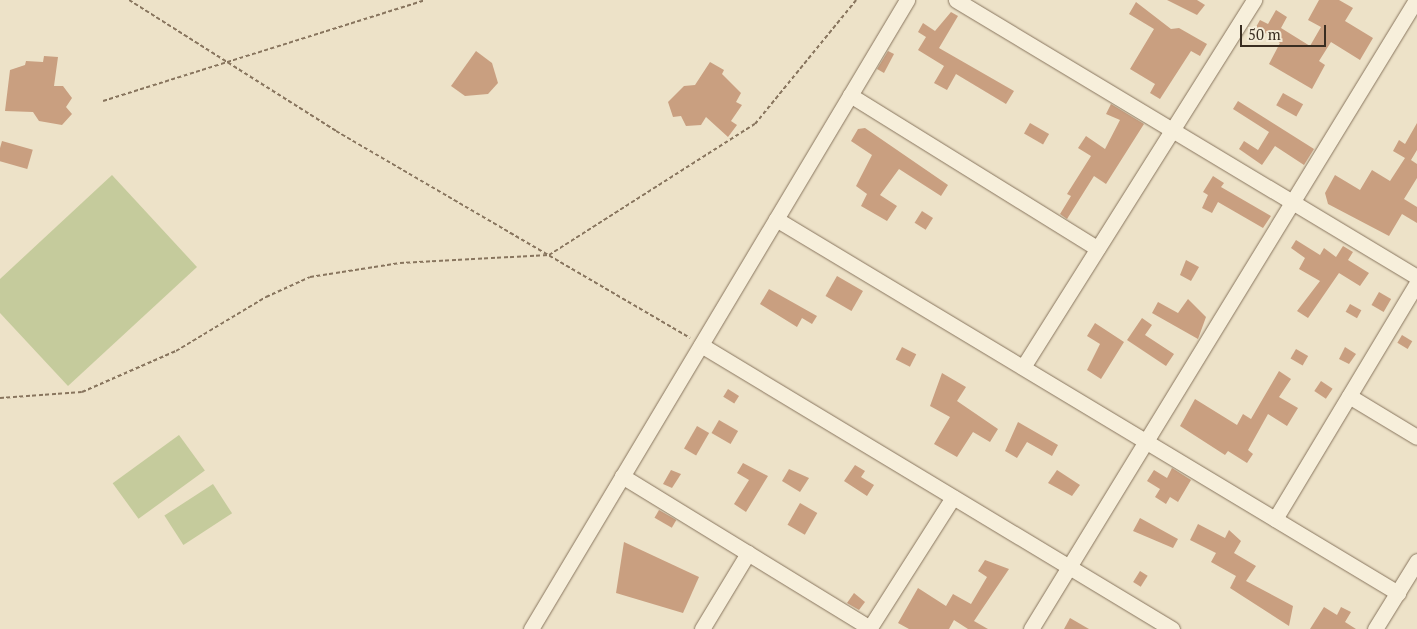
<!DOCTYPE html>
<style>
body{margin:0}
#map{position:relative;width:1417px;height:629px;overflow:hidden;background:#ede2c8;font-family:"PT Serif",serif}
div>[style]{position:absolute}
.green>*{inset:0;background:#c5cb9c;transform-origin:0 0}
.building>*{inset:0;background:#c99f80;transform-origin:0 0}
.path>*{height:2px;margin-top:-1px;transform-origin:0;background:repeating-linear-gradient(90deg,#88755e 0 4px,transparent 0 6.5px)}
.roads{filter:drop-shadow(0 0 1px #88755e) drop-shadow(0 0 1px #88755e)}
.minor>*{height:15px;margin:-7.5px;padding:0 7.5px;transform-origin:7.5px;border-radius:7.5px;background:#f7efdb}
span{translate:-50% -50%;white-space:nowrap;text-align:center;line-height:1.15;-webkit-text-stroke:4.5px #f4ecd8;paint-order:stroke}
.scale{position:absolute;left:1240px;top:25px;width:86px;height:22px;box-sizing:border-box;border:2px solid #392d21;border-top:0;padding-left:6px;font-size:15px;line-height:18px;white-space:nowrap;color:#392d21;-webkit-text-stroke:4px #f4ecd8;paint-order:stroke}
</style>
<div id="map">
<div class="green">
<i style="clip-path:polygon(112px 175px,197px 267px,68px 386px,0 313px,0 279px)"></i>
<i style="left:179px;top:435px;width:44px;height:82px;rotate:54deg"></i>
<i style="left:213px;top:484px;width:35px;height:58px;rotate:57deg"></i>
</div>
<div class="building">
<i style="clip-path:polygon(1167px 0,1197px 0,1205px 5px,1197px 15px)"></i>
<i style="clip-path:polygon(1319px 0,1339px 0,1353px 8px,1345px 21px,1373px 38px,1360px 60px,1331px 42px,1319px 61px,1325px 65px,1312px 89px,1269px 64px,1280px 43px,1256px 27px,1260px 20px,1268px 24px,1276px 10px,1287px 17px,1281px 28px,1310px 46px,1321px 27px,1308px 20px)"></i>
<i style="clip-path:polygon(1136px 2px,1171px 29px,1179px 28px,1207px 44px,1200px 56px,1191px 51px,1160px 99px,1150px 93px,1155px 84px,1130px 69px,1154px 29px,1129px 14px)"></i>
<i style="clip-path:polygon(951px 12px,958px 16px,939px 48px,1014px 91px,1006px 104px,956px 74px,947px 90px,934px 83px,944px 66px,918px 50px,926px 37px,918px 32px,923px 23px,935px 31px)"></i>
<i style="clip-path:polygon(476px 51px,492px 63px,498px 83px,488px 94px,465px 96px,451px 86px)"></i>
<i style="clip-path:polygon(888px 51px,894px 54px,884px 73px,877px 69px)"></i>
<i style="clip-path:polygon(44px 56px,58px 57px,54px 86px,63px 86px,72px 98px,66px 107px,72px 114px,62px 125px,39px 121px,33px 112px,5px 111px,10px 70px,25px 65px,26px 61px,43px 62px)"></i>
<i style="clip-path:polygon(710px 62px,724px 70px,722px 74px,741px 93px,736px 102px,742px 105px,731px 121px,737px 125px,728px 137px,706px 117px,701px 125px,686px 126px,681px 116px,673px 117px,668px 102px,684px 86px,695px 85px)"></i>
<i style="left:1283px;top:93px;width:23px;height:14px;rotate:29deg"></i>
<i style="clip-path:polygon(1238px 101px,1314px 149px,1304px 165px,1275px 146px,1262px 165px,1239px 149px,1244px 141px,1258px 150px,1269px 132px,1233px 109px)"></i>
<i style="clip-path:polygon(1111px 104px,1144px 124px,1106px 184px,1094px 176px,1067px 219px,1060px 214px,1071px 196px,1067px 194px,1091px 156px,1078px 148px,1086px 136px,1105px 149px,1120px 120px,1106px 114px)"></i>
<i style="left:1030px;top:123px;width:22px;height:12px;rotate:30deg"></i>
<i style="clip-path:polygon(1417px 123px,1417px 150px,1411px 160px,1417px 164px,1417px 178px,1404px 199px,1417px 207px,1417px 223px,1402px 214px,1389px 236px,1328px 204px,1325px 193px,1335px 175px,1360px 190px,1372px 170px,1390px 181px,1405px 158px,1393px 151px,1399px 140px,1405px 144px)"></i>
<i style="clip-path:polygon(865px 128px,948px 185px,941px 196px,899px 169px,880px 195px,897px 206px,887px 221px,861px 206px,867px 194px,856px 186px,872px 155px,851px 141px,858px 129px)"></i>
<i style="left:2px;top:141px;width:32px;height:20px;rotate:16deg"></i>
<i style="clip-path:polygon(1213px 176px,1224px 183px,1221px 187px,1271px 216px,1263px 228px,1218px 202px,1212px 213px,1202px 208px,1208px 195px,1203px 192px)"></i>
<i style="left:922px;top:211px;width:13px;height:14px;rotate:32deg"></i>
<i style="clip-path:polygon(1296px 240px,1320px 255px,1324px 248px,1336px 257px,1343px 246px,1353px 252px,1348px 260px,1369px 273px,1360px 286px,1339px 273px,1308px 318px,1297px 311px,1320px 281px,1299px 269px,1305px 258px,1291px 248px)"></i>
<i style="clip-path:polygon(1186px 260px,1199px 267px,1191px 281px,1180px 275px)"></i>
<i style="left:837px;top:276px;width:30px;height:23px;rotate:30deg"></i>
<i style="clip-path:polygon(769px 289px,817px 316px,812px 324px,802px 318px,797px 327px,760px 304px)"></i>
<i style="left:1379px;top:292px;width:14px;height:15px;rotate:30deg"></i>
<i style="clip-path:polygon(1188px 299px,1206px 317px,1198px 339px,1152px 313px,1158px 302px,1178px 313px)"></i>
<i style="left:1350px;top:304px;width:13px;height:9px;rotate:29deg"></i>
<i style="clip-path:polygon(1142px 318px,1152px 325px,1145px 335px,1174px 354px,1166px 366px,1127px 340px)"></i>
<i style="clip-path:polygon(1095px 323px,1124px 342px,1101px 379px,1087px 370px,1100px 344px,1087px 336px)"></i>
<i style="left:1402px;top:335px;width:12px;height:9px;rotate:31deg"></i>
<i style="left:902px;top:347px;width:16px;height:14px;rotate:27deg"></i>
<i style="clip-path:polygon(1345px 347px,1356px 354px,1349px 364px,1339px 359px)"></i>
<i style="left:1296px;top:349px;width:14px;height:11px;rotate:30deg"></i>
<i style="clip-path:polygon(1279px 371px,1291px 379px,1279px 397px,1298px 408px,1287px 426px,1268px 414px,1248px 450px,1253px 454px,1247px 463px,1228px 451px,1225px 455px,1180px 426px,1195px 399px,1237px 425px,1243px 414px,1251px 419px)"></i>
<i style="clip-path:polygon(942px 373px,966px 387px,957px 401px,998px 429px,990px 442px,973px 432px,957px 457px,934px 444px,950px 417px,930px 406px)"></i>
<i style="left:1321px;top:381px;width:14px;height:12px;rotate:34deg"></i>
<i style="left:728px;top:389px;width:13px;height:9px;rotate:32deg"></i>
<i style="left:719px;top:420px;width:22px;height:15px;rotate:30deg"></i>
<i style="clip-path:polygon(1018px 422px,1058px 445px,1052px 456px,1027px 442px,1017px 458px,1005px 451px)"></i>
<i style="left:697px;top:426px;width:14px;height:26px;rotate:30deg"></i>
<i style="clip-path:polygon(743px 463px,768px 476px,746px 512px,734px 504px,749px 480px,737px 473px)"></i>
<i style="clip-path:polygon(855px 465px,865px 471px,861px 477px,874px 485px,867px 496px,844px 481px)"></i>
<i style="clip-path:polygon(1172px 468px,1191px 480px,1178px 502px,1170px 497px,1166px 504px,1155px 497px,1160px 489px,1147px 481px,1154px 470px,1167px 478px)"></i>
<i style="clip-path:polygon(789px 469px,809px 478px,800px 492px,782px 481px)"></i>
<i style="clip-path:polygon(671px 470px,681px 474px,672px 488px,663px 484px)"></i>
<i style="clip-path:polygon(1057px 470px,1080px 485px,1072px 496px,1048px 483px)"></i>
<i style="left:800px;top:503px;width:20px;height:25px;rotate:30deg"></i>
<i style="left:659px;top:510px;width:20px;height:9px;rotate:30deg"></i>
<i style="clip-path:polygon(1140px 518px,1178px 539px,1173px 548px,1133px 531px)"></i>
<i style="clip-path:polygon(1198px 524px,1225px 538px,1229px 530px,1241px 541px,1234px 553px,1256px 566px,1246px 581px,1293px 606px,1289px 626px,1230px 588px,1236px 576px,1211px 562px,1216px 553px,1190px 540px)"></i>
<i style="clip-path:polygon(624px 542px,699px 577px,683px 613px,616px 593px)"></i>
<i style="clip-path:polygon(985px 560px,1009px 569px,974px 621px,988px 629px,968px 629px,954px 620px,949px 629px,909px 629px,898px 623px,918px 588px,946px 606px,953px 594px,971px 604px,987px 577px,978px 571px)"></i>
<i style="left:1140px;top:571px;width:9px;height:13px;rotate:32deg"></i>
<i style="clip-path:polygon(854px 593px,865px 602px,859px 610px,847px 603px)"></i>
<i style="clip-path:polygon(1324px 607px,1337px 615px,1341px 607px,1351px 612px,1345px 622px,1356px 629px,1310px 629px)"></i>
<i style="clip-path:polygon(1070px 618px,1089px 629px,1064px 629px)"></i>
</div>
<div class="path">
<i style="left:129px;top:0;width:245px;rotate:32.3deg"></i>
<i style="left:336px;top:131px;width:410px;rotate:30.3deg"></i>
<i style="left:103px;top:101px;width:338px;rotate:-17.4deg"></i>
<i style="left:0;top:398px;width:82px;rotate:-4.2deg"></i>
<i style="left:82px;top:392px;width:103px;rotate:-23.6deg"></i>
<i style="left:176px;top:351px;width:105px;rotate:-31deg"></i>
<i style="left:266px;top:297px;width:48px;rotate:-24.4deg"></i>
<i style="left:310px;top:277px;width:91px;rotate:-8.8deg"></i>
<i style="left:400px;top:263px;width:149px;rotate:-3.1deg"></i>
<i style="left:549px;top:255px;width:244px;rotate:-32.5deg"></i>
<i style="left:755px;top:124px;width:160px;rotate:-50.8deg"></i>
</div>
<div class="roads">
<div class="minor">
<i style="left:956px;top:0;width:538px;rotate:31deg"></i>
<i style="left:850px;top:95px;width:291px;rotate:31.8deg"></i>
<i style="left:776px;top:219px;width:726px;rotate:31.02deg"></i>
<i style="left:701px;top:345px;width:550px;rotate:31.09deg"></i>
<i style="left:1023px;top:367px;width:434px;rotate:-57.8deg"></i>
<i style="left:1349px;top:396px;width:79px;rotate:31.1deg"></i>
<i style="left:622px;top:476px;width:291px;rotate:31.5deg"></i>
<i style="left:1275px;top:519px;width:275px;rotate:-59deg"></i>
<i style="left:531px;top:629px;width:733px;rotate:-59.13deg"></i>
<i style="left:702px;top:629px;width:89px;rotate:-58.8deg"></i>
<i style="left:869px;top:629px;width:156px;rotate:-57.5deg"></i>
<i style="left:1031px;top:629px;width:737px;rotate:-58.53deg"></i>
<i style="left:1375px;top:629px;width:80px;rotate:-58.3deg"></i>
</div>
</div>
<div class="scale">50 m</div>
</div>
